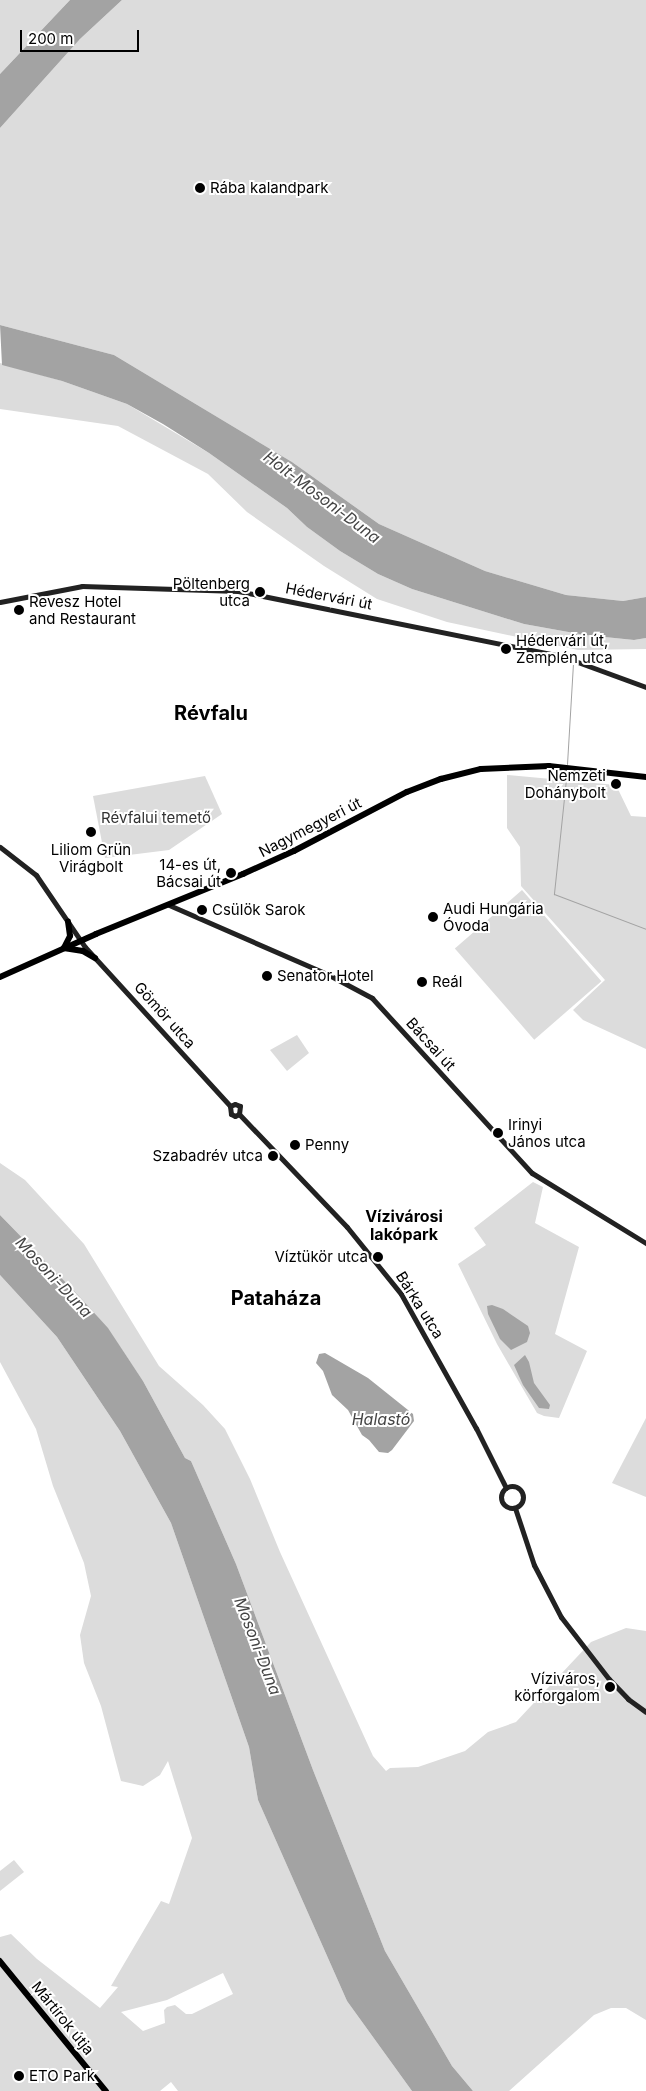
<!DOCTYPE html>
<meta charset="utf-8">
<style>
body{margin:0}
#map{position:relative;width:646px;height:2091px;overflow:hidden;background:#fff;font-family:Inter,sans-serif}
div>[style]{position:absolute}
.green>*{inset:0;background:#dcdcdc;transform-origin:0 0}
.water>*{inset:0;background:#a3a3a3}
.stream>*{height:1px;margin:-0.5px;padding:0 0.5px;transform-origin:0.5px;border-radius:0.5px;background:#a3a3a3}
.secondary>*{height:5px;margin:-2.5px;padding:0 2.5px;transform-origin:2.5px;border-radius:2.5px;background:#222}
.secondary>.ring{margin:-2.5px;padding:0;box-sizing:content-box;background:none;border:5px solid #222;border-radius:50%}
.primary>*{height:5.5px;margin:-2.75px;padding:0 2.75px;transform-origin:2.75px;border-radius:2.75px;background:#000}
.dots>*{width:14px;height:14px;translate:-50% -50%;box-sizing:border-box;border:2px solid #fff;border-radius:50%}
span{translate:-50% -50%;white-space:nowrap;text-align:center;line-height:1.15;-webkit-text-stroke:4px #fff;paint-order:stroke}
.poi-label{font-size:15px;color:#000}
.left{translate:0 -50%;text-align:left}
.right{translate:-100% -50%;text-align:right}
.street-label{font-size:15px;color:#000}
.park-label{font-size:15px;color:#333}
.water-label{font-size:16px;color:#444;font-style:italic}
.neighbourhood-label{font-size:16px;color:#000;font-weight:700}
.district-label{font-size:20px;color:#000;font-weight:700}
.scale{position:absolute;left:20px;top:30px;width:119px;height:22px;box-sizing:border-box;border:2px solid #000;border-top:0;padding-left:6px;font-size:15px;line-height:18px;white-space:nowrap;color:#000;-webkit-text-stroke:4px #fff;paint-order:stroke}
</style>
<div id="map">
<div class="green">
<div style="clip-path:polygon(0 0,70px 0,0 74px)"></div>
<div style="clip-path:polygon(122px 0,646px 0,646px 597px,623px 601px,566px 595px,485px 571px,379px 524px,292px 462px,114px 355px,0 325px,0 128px,80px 39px)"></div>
<div style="clip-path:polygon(0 363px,62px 381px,127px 404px,209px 453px,287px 508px,307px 527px,340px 551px,378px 574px,412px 589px,524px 624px,585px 635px,634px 640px,646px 638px,646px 649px,578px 650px,447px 622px,377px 599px,324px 566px,247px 512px,208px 474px,118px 426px,0 409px)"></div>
<div style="clip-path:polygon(507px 775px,616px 785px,631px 816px,646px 817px,646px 1049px,583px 1020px,573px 1010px,605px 980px,521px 886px,520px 847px,507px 828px)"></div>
<div style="clip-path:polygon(205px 776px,222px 814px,169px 850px,105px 858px,93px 796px)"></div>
<div style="left:522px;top:890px;width:121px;height:89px;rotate:49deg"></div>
<div style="clip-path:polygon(297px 1035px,309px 1053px,287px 1071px,270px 1050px)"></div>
<div style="clip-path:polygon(0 1163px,25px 1180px,84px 1244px,159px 1366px,203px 1405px,225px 1429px,250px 1479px,280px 1552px,373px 1756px,386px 1771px,390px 1768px,418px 1767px,465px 1751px,488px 1732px,516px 1722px,591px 1642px,626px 1628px,646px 1631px,646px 2020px,626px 2008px,611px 2008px,594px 2015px,509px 2091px,473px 2091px,452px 2066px,385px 1951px,313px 1770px,236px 1564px,191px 1461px,185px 1458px,143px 1381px,108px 1329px,77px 1294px,0 1215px)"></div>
<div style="clip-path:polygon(533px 1182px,543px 1187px,535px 1223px,579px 1247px,555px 1334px,587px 1351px,559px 1418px,544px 1416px,537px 1413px,497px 1344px,458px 1264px,486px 1245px,474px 1228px)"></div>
<div style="clip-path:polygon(evenodd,0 1275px,57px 1337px,120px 1431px,171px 1523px,249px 1747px,258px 1800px,347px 2001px,412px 2091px,178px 2091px,171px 2082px,160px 2091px,0 2091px,0 1937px,11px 1934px,37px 1959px,100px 2008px,118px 1987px,111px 1986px,161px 1901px,169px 1904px,192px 1838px,168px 1761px,160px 1775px,143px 1786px,121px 1781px,101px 1706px,84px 1663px,80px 1635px,91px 1596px,84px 1563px,53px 1486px,36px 1429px,0 1362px,0 1275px,223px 1973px,233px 1994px,192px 2014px,186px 2014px,175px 2005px,167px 2007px,164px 2010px,165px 2023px,143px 2031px,121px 2012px,167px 2000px,223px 1973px)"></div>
<div style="clip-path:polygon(646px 1418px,646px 1497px,612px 1483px)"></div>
<div style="clip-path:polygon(14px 1860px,24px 1872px,0 1891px,0 1871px)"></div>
</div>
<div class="water">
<div style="clip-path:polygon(70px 0,122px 0,80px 39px,0 128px,0 74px)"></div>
<div style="clip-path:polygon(0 325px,114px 355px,292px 462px,379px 524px,485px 571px,566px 595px,623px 601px,646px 597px,646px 638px,634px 640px,585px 635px,524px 624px,412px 589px,378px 574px,340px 551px,307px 527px,287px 508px,209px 453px,163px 424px,127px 404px,62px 381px,2px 365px)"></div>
<div style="clip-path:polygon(0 1215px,77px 1294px,108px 1328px,143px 1381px,185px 1458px,191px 1461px,236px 1564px,313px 1770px,385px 1951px,452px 2066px,473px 2091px,412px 2091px,347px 2001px,258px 1800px,249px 1747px,171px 1523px,120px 1431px,57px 1337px,0 1275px)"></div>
<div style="clip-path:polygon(492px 1305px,503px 1309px,528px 1326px,530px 1333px,527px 1342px,511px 1350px,500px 1339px,488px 1314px,487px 1306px)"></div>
<div style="clip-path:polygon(325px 1353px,368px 1378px,413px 1414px,414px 1421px,392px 1450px,388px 1453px,379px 1452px,369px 1440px,362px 1435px,348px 1410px,332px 1395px,323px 1371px,316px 1363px,319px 1354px)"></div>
<div style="clip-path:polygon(525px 1355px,529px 1362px,534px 1383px,550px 1405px,549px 1409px,539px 1408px,523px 1385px,514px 1365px)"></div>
</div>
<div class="stream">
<div style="left:575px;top:647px;width:14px;rotate:-86deg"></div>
<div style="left:567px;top:764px;width:100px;rotate:-86.6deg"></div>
<div style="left:566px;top:779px;width:116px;rotate:96deg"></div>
<div style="left:554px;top:894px;width:98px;rotate:20.8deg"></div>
</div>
<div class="secondary">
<div style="left:0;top:602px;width:84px;rotate:-11deg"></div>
<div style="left:82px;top:586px;width:156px;rotate:1.8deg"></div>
<div style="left:238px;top:591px;width:333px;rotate:11.4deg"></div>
<div style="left:564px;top:657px;width:87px;rotate:20.1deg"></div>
<div style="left:0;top:847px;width:46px;rotate:37.9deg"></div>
<div style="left:36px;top:875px;width:87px;rotate:55.8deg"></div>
<div style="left:85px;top:947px;width:215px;rotate:47.6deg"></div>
<div style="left:169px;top:905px;width:175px;rotate:23.6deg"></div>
<div style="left:329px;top:975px;width:49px;rotate:28.1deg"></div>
<div style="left:372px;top:998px;width:237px;rotate:47.6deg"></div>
<div style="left:532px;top:1173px;width:134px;rotate:31.6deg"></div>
<div style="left:230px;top:1106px;width:5px;rotate:-22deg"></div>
<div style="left:235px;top:1104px;width:5px;rotate:22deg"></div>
<div style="left:240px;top:1106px;width:8px;rotate:97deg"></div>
<div style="left:230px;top:1106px;width:8px;rotate:83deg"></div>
<div style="left:231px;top:1114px;width:4px;rotate:27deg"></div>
<div style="left:235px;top:1116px;width:4px;rotate:-27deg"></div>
<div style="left:239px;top:1114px;width:156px;rotate:46.3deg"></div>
<div style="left:347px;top:1227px;width:86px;rotate:51.1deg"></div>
<div style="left:401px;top:1294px;width:154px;rotate:60.8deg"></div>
<div style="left:476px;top:1428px;width:67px;rotate:63.4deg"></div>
<div class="ring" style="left:501px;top:1486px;width:17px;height:17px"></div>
<div style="left:515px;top:1508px;width:60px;rotate:71.6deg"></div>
<div style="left:534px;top:1565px;width:59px;rotate:62.6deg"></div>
<div style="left:561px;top:1617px;width:78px;rotate:52.3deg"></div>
<div style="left:609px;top:1679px;width:28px;rotate:46deg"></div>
<div style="left:628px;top:1699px;width:22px;rotate:36deg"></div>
</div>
<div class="primary">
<div style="left:64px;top:948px;width:19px;rotate:9deg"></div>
<div style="left:83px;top:951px;width:14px;rotate:30deg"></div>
<div style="left:64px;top:948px;width:13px;rotate:-63deg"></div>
<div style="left:70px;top:936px;width:14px;rotate:-98deg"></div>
<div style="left:0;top:977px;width:105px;rotate:-24.1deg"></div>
<div style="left:96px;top:934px;width:159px;rotate:-22.2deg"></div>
<div style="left:243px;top:874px;width:56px;rotate:-24.3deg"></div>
<div style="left:294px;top:851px;width:127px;rotate:-27.6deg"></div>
<div style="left:407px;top:792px;width:36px;rotate:-21deg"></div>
<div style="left:441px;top:779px;width:41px;rotate:-14deg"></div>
<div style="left:481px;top:769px;width:68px;rotate:-2.5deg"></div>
<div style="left:549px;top:766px;width:98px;rotate:6.5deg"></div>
<div style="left:0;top:1961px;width:168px;rotate:50.8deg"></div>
</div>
<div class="dots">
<div style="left:200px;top:188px;background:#000"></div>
<div style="left:260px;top:592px;background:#000"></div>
<div style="left:19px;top:610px;background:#000"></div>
<div style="left:506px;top:649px;background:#000"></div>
<div style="left:616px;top:784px;background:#000"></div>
<div style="left:91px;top:832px;background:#000"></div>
<div style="left:231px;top:873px;background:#000"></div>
<div style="left:202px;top:910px;background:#000"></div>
<div style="left:433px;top:917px;background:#000"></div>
<div style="left:267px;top:976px;background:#000"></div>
<div style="left:422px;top:982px;background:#000"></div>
<div style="left:498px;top:1133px;background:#000"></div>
<div style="left:295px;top:1145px;background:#000"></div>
<div style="left:273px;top:1156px;background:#000"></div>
<div style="left:378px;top:1257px;background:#000"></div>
<div style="left:610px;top:1687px;background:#000"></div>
<div style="left:19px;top:2076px;background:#000"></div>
</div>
<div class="poi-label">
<span class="left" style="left:210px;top:188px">Rába kalandpark</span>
<span class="right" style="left:250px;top:592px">Pöltenberg<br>utca</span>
<span class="left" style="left:29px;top:610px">Revesz Hotel<br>and Restaurant</span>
<span class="left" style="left:516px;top:649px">Hédervári út,<br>Zemplén utca</span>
<span class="right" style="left:606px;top:784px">Nemzeti<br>Dohánybolt</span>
<span style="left:91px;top:858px">Liliom Grün<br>Virágbolt</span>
<span class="right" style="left:221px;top:873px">14-es út,<br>Bácsai út</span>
<span class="left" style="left:443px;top:917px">Audi Hungária<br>Óvoda</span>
<span class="left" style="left:212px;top:910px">Csülök Sarok</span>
<span class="left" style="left:277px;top:976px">Senator Hotel</span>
<span class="left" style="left:432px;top:982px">Reál</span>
<span class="left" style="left:508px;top:1133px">Irinyi<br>János utca</span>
<span class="left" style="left:305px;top:1145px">Penny</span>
<span class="right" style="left:263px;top:1156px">Szabadrév utca</span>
<span class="right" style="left:368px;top:1257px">Víztükör utca</span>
<span class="right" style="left:600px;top:1687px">Víziváros,<br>körforgalom</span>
<span class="left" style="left:29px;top:2076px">ETO Park</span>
</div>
<div class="street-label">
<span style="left:329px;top:596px;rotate:11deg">Hédervári út</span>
<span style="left:310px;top:827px;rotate:-27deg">Nagymegyeri út</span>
<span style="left:165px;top:1015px;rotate:48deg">Gömör utca</span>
<span style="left:431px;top:1044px;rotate:48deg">Bácsai út</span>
<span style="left:420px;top:1305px;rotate:58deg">Bárka utca</span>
<span style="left:63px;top:2018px;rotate:51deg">Mártírok útja</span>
</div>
<div class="park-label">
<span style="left:156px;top:818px">Révfalui temető</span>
</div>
<div class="water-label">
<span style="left:322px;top:497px;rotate:37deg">Holt-Mosoni-Duna</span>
<span style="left:54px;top:1277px;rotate:47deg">Mosoni-Duna</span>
<span style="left:381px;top:1419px">Halastó</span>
<span style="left:258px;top:1646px;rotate:69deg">Mosoni-Duna</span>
</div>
<div class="neighbourhood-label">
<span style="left:404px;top:1225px">Vízivárosi<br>lakópark</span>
</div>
<div class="district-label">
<span style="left:211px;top:713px">Révfalu</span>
<span style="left:276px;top:1298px">Pataháza</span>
</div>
<div class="scale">200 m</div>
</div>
